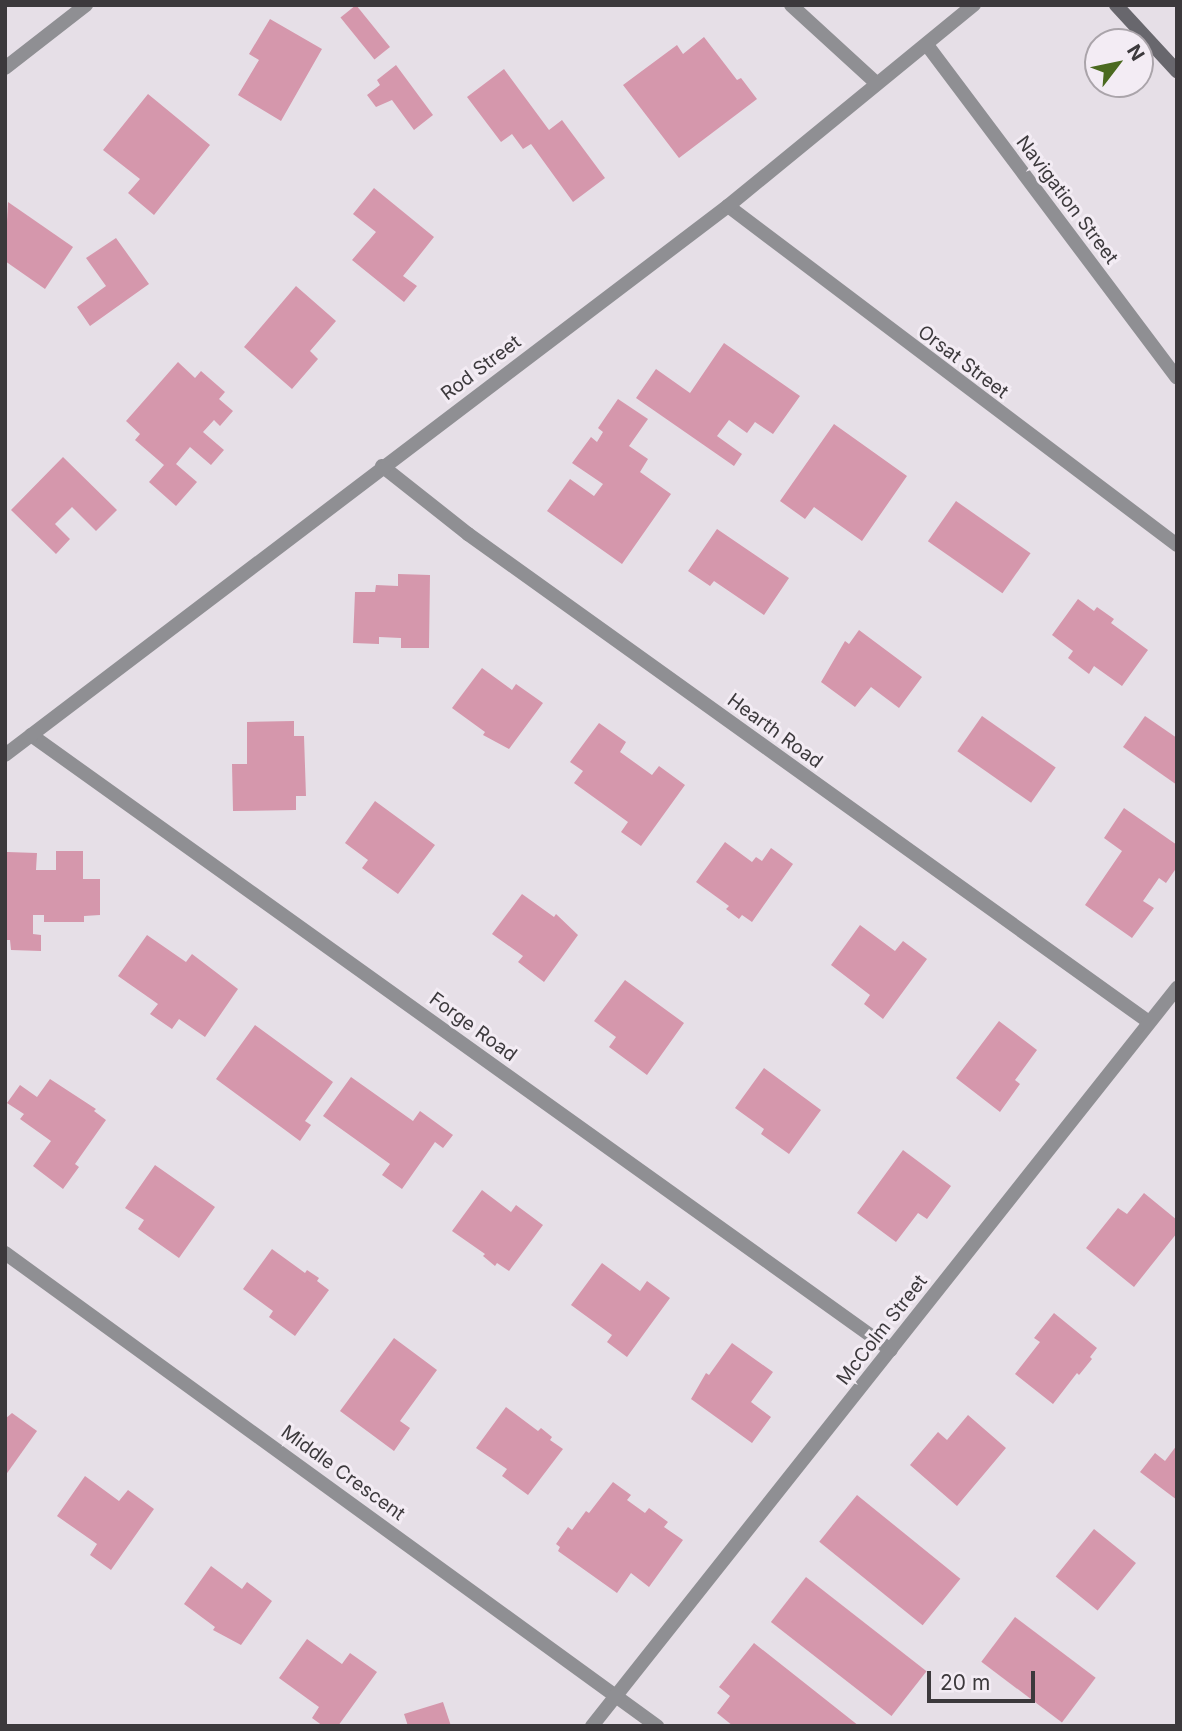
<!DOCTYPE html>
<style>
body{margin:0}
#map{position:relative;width:1182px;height:1731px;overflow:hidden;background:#e6dfe7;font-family:Inter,sans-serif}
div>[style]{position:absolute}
.building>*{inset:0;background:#d597ac;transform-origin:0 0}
.minor>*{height:14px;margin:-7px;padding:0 7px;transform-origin:7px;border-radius:7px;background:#8f8f93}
.secondary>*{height:14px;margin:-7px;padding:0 7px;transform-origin:7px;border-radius:7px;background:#68676d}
span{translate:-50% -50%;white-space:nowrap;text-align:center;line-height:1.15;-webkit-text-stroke:6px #f3ecf4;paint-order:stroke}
.street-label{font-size:19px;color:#3c393c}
.frame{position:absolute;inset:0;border:7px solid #3c393c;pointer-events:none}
.north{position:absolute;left:1084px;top:28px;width:70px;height:70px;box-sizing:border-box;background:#f3ecf4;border:2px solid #aaa4aa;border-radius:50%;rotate:58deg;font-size:19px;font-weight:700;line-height:28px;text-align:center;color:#3c393c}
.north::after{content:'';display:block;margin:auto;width:24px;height:32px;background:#4b6a20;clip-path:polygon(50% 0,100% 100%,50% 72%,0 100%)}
.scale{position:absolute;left:927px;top:1671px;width:108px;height:32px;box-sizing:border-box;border:4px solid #3c393c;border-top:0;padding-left:9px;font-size:21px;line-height:24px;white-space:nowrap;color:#3c393c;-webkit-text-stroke:5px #f3ecf4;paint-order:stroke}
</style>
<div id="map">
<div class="building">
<div style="left:356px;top:5px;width:54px;height:20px;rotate:51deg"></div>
<div style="clip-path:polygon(270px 19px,322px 49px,281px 121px,238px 95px,259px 60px,249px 54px)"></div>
<div style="clip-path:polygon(704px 37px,737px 80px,741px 78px,757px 99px,679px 158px,623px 85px,677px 45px,683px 54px)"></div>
<div style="clip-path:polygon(396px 65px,433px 115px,414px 130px,392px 100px,376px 107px,367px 95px,380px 85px,377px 80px)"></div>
<div style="clip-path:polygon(504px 69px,549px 130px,562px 120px,605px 178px,573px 202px,531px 144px,523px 149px,512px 134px,501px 142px,467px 97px)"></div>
<div style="clip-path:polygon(148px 94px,210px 145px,154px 215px,128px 193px,140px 179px,103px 150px)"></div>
<div style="clip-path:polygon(374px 188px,434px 237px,403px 276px,417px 286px,404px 302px,352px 260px,376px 232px,353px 214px)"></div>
<div style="clip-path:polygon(8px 202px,73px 247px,45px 289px,5px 261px)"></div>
<div style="clip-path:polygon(116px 238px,149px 284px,90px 326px,77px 307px,106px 286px,86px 258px)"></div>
<div style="clip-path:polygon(296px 286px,336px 321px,310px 351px,318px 359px,292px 389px,244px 347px)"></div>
<div style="clip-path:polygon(724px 343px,800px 396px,773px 434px,755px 422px,747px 433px,729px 420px,717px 436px,742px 454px,734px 466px,636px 398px,656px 369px,690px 393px)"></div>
<div style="clip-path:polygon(178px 362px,195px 378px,201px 371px,225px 392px,219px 399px,233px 411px,220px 426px,214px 420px,203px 432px,224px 450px,211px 465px,190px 447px,176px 464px,197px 482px,176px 506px,149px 482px,164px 465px,135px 440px,140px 434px,126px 421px)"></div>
<div style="clip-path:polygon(618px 399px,648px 419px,629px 446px,648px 459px,640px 472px,671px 494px,622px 564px,547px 511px,570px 479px,594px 496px,603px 484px,572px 463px,591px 437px,597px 442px,603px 432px,598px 428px)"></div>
<div style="clip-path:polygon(834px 424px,907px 476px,862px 541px,814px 507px,805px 519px,780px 501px)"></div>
<div style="clip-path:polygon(63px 457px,117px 510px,96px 531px,72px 507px,55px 524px,70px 539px,56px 554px,11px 510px)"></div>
<div style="left:956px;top:501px;width:91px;height:49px;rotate:35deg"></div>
<div style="clip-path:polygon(717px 529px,789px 578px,764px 615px,714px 581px,710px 586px,688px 571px)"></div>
<div style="clip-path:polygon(398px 574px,430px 575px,429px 648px,401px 648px,401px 638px,379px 637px,379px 644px,353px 643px,355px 592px,375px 592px,376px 585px,398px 586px)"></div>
<div style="clip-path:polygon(1078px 599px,1094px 611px,1097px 607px,1114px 619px,1111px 623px,1148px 650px,1122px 686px,1094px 666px,1089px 674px,1068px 658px,1073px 651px,1052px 635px)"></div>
<div style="clip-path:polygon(859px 630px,922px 677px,899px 708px,871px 687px,855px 707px,821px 682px,845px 641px,849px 644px)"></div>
<div style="clip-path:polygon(482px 668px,512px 690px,516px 684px,543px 703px,509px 749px,483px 735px,485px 732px,452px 708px)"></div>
<div style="left:982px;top:716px;width:90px;height:43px;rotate:35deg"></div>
<div style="clip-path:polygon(1145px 716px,1177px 738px,1177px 785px,1123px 747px)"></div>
<div style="clip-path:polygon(294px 721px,294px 736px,304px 736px,306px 796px,296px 796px,296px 810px,233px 811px,232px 764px,247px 764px,247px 722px)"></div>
<div style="clip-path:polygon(599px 723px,626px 742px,620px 752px,652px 775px,659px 766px,685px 785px,641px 846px,621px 832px,628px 822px,574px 783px,583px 771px,570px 762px)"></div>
<div style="clip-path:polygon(375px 801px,435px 845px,398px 894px,362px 868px,368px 860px,345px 843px)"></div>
<div style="clip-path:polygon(1124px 808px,1177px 845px,1177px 867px,1166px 883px,1159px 878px,1143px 901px,1154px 908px,1132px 938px,1085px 905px,1122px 851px,1104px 838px)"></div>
<div style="clip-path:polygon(725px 842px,752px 862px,756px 857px,762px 861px,771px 848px,793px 864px,752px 922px,742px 915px,739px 919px,726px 909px,729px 906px,696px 882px)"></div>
<div style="clip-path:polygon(56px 851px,83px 851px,83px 879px,100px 879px,100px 915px,84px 916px,84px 922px,44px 922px,44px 915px,33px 915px,33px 934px,41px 935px,41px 951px,11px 950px,10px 940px,5px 940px,7px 852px,37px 853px,36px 870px,56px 870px)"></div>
<div style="clip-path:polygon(522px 894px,554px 917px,556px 914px,578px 935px,544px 982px,518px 962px,523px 956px,492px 934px)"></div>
<div style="clip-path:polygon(860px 925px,895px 951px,903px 941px,927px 959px,883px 1019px,864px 1004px,870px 995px,831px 965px)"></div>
<div style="clip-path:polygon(147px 935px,186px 962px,192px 954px,238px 989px,205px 1037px,179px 1019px,172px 1029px,150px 1014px,158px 1004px,118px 976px)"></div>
<div style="clip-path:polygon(625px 980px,684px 1023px,647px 1075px,609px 1047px,616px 1037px,594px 1021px)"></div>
<div style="clip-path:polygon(999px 1021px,1037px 1050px,1015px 1080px,1020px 1084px,1000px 1112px,956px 1078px)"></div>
<div style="clip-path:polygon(255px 1025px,333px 1082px,305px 1121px,311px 1125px,300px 1141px,216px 1079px)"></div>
<div style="clip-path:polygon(764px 1068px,821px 1110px,789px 1154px,761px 1134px,764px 1129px,735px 1108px)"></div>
<div style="clip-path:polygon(351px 1077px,413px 1121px,420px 1111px,453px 1135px,443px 1148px,435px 1142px,402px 1189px,382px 1175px,390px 1164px,323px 1116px)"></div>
<div style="clip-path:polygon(50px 1079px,96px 1109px,94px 1111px,106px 1120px,75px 1164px,79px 1167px,63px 1189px,33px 1166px,51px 1141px,20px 1119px,24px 1114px,7px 1103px,20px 1085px,37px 1097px)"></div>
<div style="clip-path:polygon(903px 1150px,951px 1186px,927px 1219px,918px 1213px,896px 1242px,857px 1213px)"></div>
<div style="clip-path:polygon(155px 1165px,215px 1207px,179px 1258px,138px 1229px,144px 1220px,125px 1208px)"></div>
<div style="clip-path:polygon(482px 1190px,511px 1212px,516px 1205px,543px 1225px,509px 1271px,497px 1263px,495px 1266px,483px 1256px,485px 1254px,452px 1231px)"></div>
<div style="clip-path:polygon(1144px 1193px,1177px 1220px,1177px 1233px,1134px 1287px,1086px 1248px,1118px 1208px,1127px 1214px)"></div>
<div style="clip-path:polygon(272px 1249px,305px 1273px,307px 1270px,319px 1278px,317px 1281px,329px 1290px,295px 1336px,269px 1317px,273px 1311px,243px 1289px)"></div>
<div style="clip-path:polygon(602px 1263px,640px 1291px,647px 1281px,670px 1298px,627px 1357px,607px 1342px,612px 1335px,571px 1305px)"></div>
<div style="clip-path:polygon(1054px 1313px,1097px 1348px,1090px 1357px,1092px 1359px,1079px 1375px,1077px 1373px,1053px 1404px,1015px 1374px,1040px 1342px,1034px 1338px)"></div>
<div style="clip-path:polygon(394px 1338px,437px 1370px,400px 1421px,410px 1428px,394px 1451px,340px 1411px)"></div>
<div style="clip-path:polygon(732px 1343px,773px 1372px,751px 1402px,771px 1417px,752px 1443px,691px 1399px,706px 1373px,709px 1375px)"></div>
<div style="clip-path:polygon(506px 1407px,538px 1431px,541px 1428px,552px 1437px,550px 1440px,563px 1449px,528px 1495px,502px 1476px,507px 1469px,476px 1448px)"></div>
<div style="clip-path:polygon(12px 1413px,37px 1431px,5px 1476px,5px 1419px)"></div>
<div style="clip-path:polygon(968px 1415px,1006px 1448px,957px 1506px,910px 1465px,938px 1432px,947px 1440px)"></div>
<div style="clip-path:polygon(1177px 1445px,1177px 1500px,1140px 1472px,1155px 1453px,1165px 1461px)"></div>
<div style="clip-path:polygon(85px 1476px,119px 1501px,128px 1490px,154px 1509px,111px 1570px,90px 1555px,97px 1544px,57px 1516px)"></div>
<div style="clip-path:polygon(613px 1482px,631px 1495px,627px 1500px,645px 1513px,649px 1508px,668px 1522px,664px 1527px,683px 1540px,649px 1587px,631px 1573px,617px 1593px,558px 1551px,560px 1547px,556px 1544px,568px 1527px,572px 1530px,586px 1511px,589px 1513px)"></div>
<div style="left:857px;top:1495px;width:133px;height:60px;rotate:39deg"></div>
<div style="left:1094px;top:1529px;width:54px;height:61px;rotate:39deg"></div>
<div style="clip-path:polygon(211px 1566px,242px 1589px,247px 1582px,272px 1601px,241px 1645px,213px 1630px,215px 1627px,184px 1604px)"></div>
<div style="left:806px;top:1577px;width:153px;height:57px;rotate:38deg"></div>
<div style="left:1015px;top:1617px;width:101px;height:56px;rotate:37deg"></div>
<div style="clip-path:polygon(307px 1639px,342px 1664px,350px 1653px,377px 1672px,338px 1726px,323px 1726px,312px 1718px,319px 1707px,279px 1678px)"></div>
<div style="clip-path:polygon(754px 1643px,859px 1726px,733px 1726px,717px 1713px,730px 1696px,719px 1687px)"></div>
<div style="clip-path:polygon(443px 1702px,451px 1726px,408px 1726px,404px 1714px)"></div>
</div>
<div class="minor">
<div style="left:791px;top:5px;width:115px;rotate:42.5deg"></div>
<div style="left:927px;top:45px;width:416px;rotate:53.1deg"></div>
<div style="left:5px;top:68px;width:103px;rotate:-37.9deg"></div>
<div style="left:728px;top:206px;width:563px;rotate:37.05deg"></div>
<div style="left:382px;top:466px;width:110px;rotate:38.3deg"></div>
<div style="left:468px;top:534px;width:838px;rotate:35.63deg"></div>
<div style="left:31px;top:735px;width:1057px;rotate:35.57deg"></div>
<div style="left:5px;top:755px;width:908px;rotate:-37.21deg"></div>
<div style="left:728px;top:206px;width:318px;rotate:-39.3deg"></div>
<div style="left:5px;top:1253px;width:806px;rotate:35.96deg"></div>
<div style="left:592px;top:1726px;width:942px;rotate:-51.6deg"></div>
</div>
<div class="secondary">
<div style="left:1116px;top:5px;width:90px;rotate:47.3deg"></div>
</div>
<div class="street-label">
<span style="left:1067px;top:200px;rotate:53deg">Navigation Street</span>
<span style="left:963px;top:362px;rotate:37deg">Orsat Street</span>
<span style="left:481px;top:368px;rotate:-37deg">Rod Street</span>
<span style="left:775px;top:731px;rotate:36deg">Hearth Road</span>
<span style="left:473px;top:1027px;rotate:36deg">Forge Road</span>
<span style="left:882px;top:1330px;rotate:-52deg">McColm Street</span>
<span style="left:343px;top:1473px;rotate:36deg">Middle Crescent</span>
</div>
<div class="frame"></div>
<div class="north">N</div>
<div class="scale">20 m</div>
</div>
